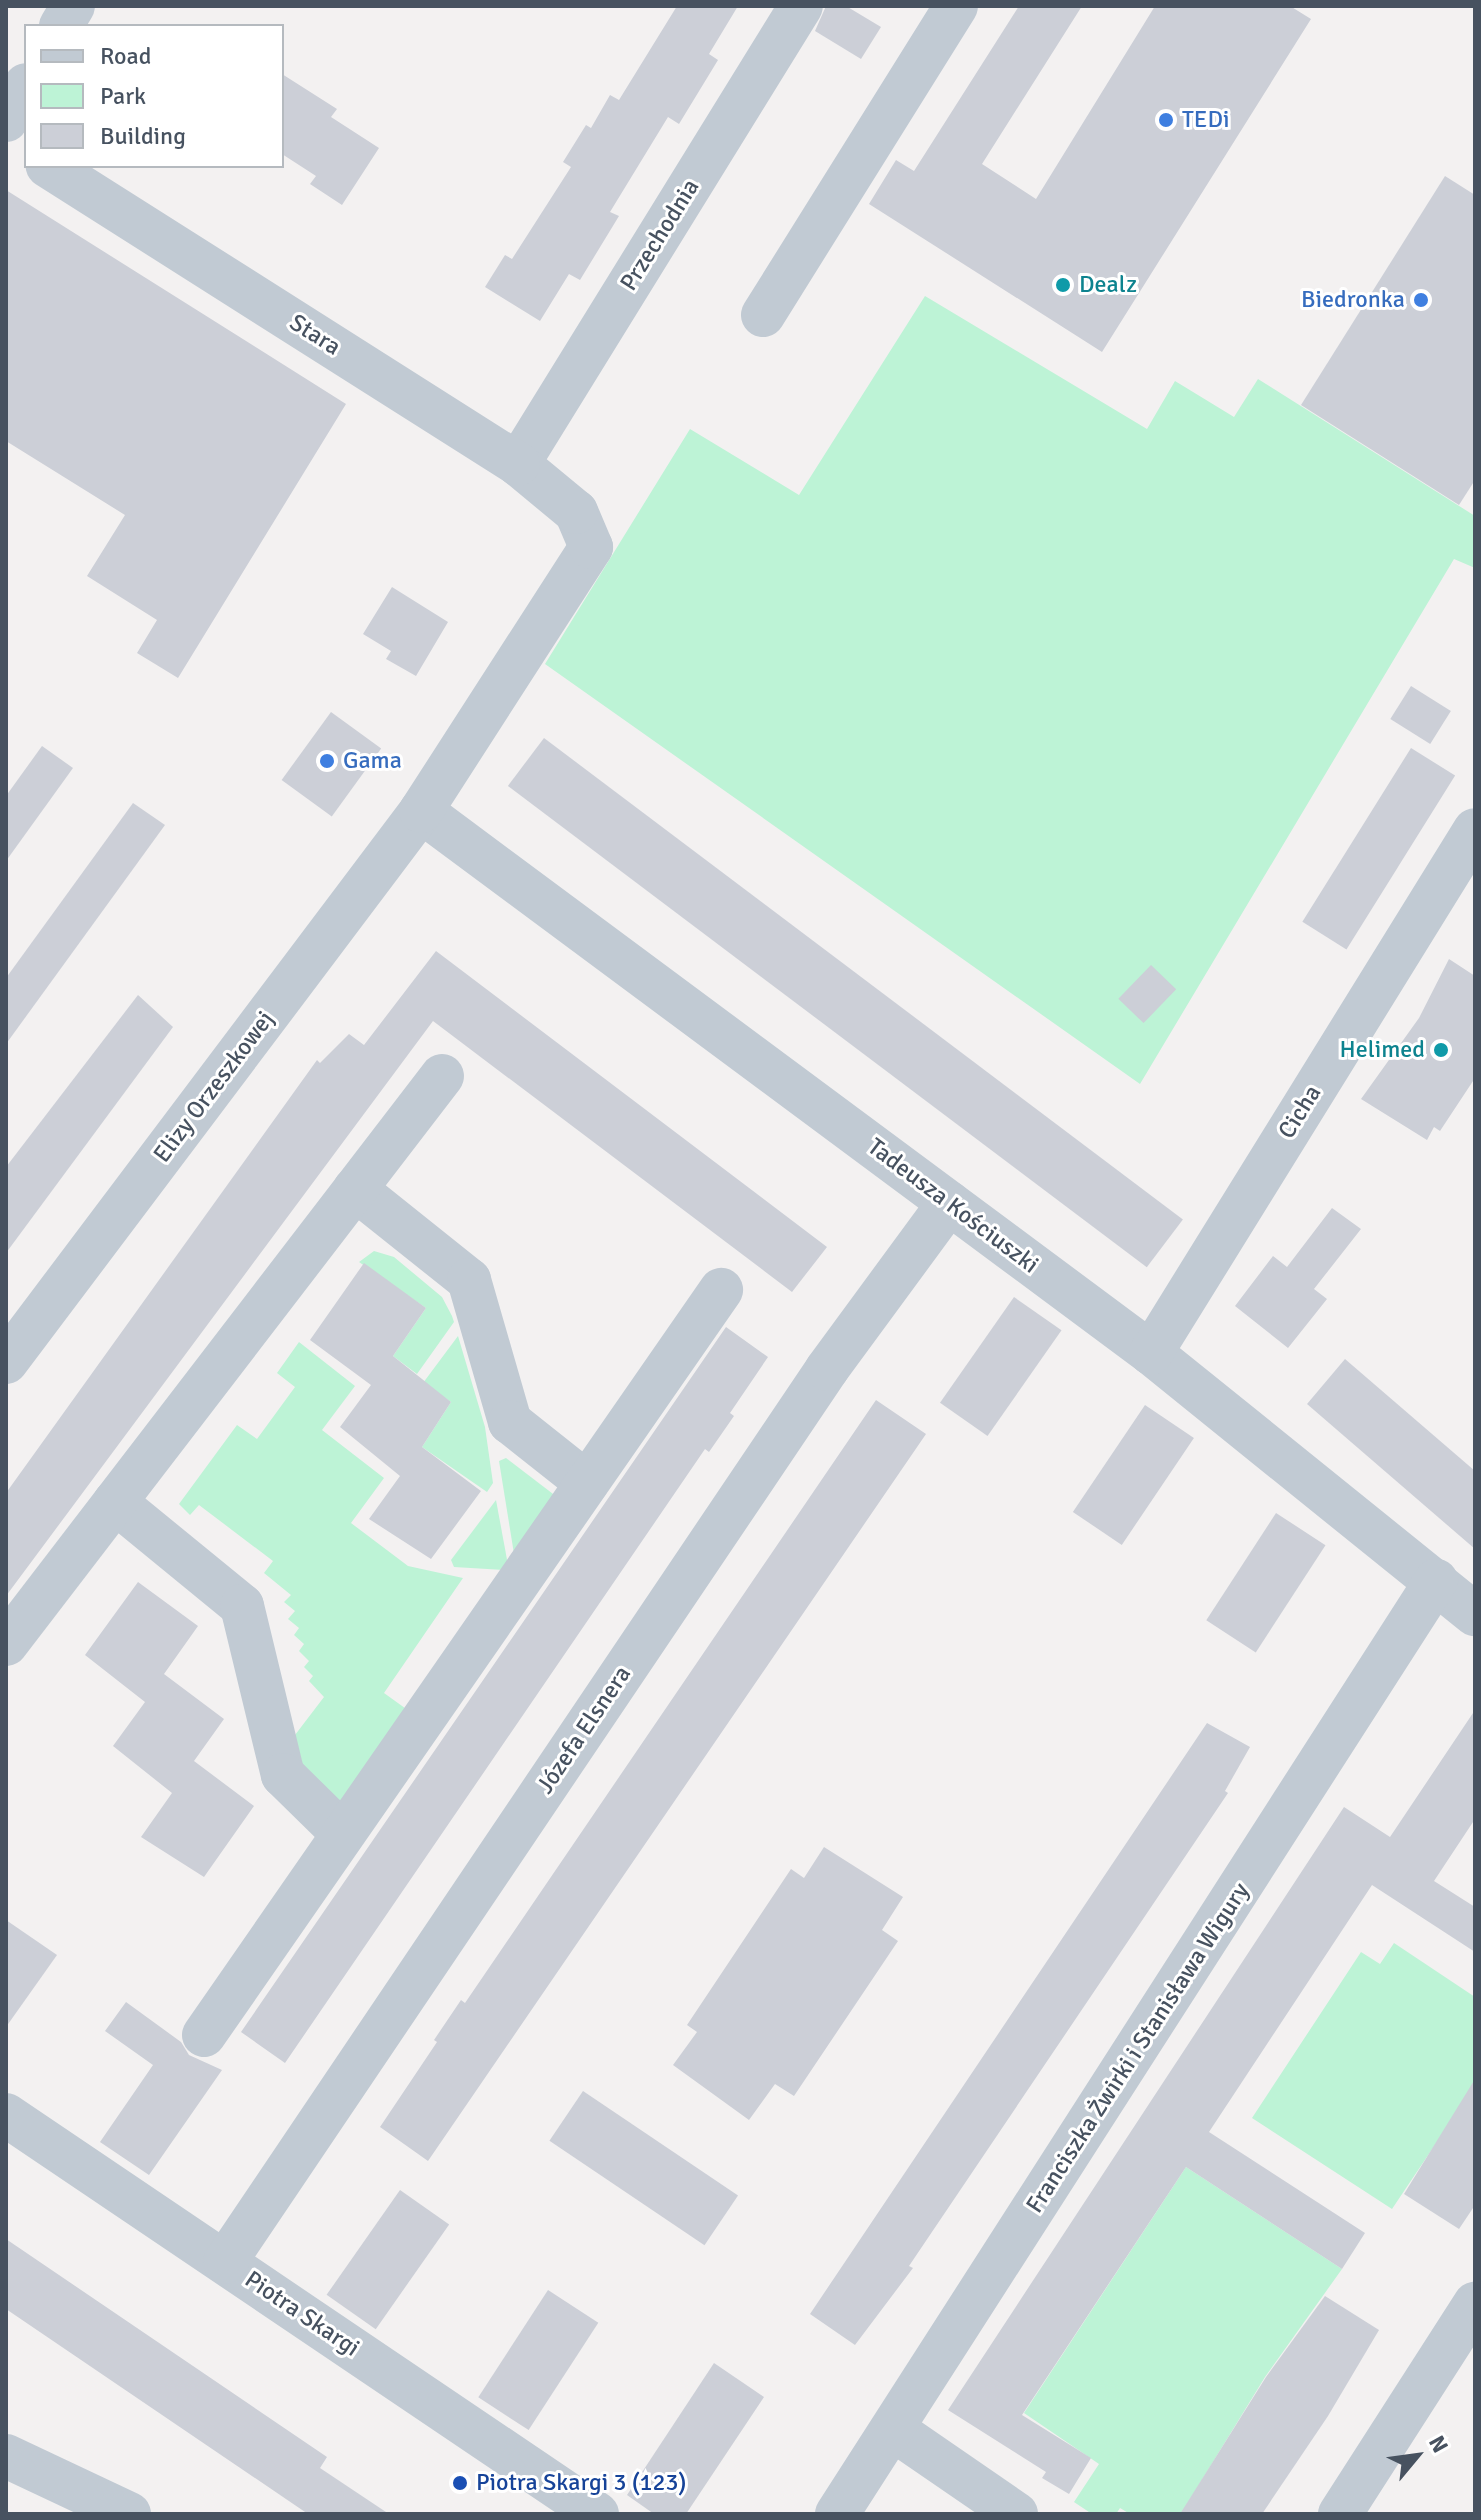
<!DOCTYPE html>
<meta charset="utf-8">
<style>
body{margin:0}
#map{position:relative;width:1481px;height:2520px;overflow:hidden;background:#f3f1f1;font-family:Signika,sans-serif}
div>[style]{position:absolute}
.green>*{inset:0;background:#bdf3d6}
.building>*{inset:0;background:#cccfd7;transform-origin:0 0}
.minor>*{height:44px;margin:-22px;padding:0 22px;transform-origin:22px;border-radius:22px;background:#c1cad3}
.dots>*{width:22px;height:22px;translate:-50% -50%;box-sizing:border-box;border:4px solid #fff;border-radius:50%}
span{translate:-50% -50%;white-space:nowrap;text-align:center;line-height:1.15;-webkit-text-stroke:6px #fff;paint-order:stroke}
.shop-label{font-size:24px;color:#366cbe}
.left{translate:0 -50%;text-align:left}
.right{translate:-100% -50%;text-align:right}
.street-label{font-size:24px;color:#475260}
.culture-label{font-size:24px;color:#0d838f}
.transit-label{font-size:24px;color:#164399}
.frame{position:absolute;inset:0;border:8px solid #475260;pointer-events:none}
.legend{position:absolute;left:24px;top:24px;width:260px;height:144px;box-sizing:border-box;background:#fff;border:2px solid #b5babf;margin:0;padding:10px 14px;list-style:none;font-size:24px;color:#475260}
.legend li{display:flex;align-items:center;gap:16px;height:40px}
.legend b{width:40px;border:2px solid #b5babf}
.north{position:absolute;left:1377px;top:2416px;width:80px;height:80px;-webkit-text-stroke:6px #fff;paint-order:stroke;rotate:61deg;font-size:22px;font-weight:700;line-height:32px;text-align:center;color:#475260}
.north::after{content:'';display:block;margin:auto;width:28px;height:36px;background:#475260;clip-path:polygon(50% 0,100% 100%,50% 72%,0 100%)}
</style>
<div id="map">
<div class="green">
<div style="clip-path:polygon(925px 296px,1147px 429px,1175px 381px,1234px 417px,1258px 379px,1475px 516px,1475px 568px,1454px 559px,1140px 1084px,545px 664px,690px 429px,799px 495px)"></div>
<div style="clip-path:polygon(374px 1251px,394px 1257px,442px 1297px,452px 1316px,454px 1322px,417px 1374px,393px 1356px,426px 1308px,359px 1262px)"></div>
<div style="clip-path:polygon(458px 1336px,485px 1427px,493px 1483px,487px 1492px,422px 1447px,451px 1402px,423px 1383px)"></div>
<div style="clip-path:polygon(299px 1342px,355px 1386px,322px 1430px,384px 1478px,351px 1523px,408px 1566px,463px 1578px,384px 1693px,416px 1716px,344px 1805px,308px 1787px,295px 1735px,324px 1697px,309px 1681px,313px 1676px,304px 1667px,309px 1661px,299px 1651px,304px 1644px,294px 1635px,299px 1628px,288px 1619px,295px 1611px,284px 1602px,291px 1595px,264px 1573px,273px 1561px,199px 1505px,190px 1515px,179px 1504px,237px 1425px,257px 1439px,295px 1387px,277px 1373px)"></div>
<div style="clip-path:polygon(506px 1458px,557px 1497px,515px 1560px,499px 1461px)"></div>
<div style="clip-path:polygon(496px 1500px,508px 1565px,504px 1570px,454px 1567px,451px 1560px)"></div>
<div style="clip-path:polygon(1394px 1943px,1475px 1997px,1475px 2085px,1392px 2209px,1252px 2118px,1361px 1952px,1380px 1964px)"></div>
<div style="clip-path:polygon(1186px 2167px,1342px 2269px,1265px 2377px,1181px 2514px,1130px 2514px,1120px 2508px,1116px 2514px,1092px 2514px,1074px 2502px,1099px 2464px,1024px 2413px)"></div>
</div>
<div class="building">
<div style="clip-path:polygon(677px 6px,738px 6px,709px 54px,718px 60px,679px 124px,668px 117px,610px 212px,619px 216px,580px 280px,569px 274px,540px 321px,485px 287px,505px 255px,512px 259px,571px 167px,563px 162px,586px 125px,591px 128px,610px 95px,619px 100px)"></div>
<div style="clip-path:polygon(826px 6px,846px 6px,881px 27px,861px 59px,815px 31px)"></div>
<div style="clip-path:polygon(1019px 6px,1082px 6px,982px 164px,1036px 199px,1155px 6px,1290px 6px,1311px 19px,1102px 352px,869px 204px,896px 160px,914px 171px)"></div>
<div style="clip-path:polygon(282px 74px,337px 109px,331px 117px,379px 148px,342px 205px,310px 184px,316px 176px,282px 154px)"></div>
<div style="clip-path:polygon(1445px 176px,1475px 195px,1475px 480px,1459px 505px,1301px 405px)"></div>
<div style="clip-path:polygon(6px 190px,346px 404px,178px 678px,137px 653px,157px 620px,87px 576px,125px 515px,6px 441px)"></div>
<div style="clip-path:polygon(392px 587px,448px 622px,416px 676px,386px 659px,391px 651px,363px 634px)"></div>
<div style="left:1411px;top:686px;width:47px;height:39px;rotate:32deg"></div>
<div style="left:331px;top:712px;width:62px;height:84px;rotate:36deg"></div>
<div style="left:544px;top:738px;width:800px;height:60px;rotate:37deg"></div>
<div style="clip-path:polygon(42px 746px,73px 768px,6px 861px,6px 796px)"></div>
<div style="left:1411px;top:748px;width:52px;height:205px;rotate:32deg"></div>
<div style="clip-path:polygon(133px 803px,165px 825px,6px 1044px,6px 978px)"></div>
<div style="clip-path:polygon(436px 951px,827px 1247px,792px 1292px,433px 1021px,6px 1596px,6px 1493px,317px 1060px,320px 1063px,349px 1034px,364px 1045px)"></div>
<div style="clip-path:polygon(1449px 959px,1475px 976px,1475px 1078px,1440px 1131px,1434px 1127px,1427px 1140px,1361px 1099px,1419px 1018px)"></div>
<div style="left:1151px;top:965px;width:35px;height:47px;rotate:44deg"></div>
<div style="clip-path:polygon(138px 995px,173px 1027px,6px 1253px,6px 1167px)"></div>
<div style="clip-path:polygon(1332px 1208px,1361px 1229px,1314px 1289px,1327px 1299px,1288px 1348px,1235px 1306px,1273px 1256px,1287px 1267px)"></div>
<div style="clip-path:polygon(364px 1263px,426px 1308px,393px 1356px,451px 1402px,422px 1447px,481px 1491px,431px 1559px,369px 1519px,400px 1476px,340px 1427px,371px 1385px,310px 1340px)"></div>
<div style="left:1014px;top:1297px;width:58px;height:129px;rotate:35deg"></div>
<div style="clip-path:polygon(726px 1327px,768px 1357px,730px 1413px,734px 1416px,709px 1452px,705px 1449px,285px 2063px,241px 2032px)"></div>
<div style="clip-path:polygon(1345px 1359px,1475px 1471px,1475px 1549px,1307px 1404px)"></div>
<div style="clip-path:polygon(876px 1400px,926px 1434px,428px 2161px,380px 2127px,437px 2042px,434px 2040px,461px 2000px,465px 2003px)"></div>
<div style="left:1145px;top:1405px;width:59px;height:129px;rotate:34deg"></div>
<div style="left:1276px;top:1513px;width:59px;height:128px;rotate:33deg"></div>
<div style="clip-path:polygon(138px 1582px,198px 1626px,164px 1674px,224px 1719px,194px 1761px,254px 1806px,204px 1877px,141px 1837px,172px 1793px,113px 1746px,145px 1702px,85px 1655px)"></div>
<div style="clip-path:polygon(1475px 1710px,1475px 1819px,1434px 1881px,1475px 1907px,1475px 1952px,1372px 1885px,1209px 2132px,1365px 2233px,1342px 2269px,1186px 2167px,1022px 2415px,1091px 2458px,1069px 2494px,1042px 2478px,1046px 2472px,948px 2410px,1344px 1807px,1390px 1837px)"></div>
<div style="clip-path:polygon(1207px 1723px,1250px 1747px,1225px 1791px,1228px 1793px,909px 2266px,913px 2268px,855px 2345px,810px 2314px)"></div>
<div style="clip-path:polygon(824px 1847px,903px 1897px,882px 1930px,898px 1941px,794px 2096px,775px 2084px,749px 2120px,673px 2065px,697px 2032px,687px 2025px,791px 1869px,804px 1878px)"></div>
<div style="clip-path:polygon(6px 1920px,57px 1955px,6px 2027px)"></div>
<div style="clip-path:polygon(126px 2002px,181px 2042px,189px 2055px,222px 2070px,149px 2175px,100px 2142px,153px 2065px,105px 2031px)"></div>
<div style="clip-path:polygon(1475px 2079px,1475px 2205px,1459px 2229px,1404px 2194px)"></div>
<div style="left:583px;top:2091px;width:187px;height:60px;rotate:34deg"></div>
<div style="left:400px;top:2190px;width:60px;height:128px;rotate:35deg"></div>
<div style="clip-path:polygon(6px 2239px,327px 2457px,320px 2468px,389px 2514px,308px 2514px,6px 2309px)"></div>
<div style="left:548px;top:2290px;width:60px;height:128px;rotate:33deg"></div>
<div style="clip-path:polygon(1325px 2296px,1379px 2330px,1328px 2416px,1262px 2514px,1180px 2514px,1266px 2377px)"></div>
<div style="clip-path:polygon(714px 2363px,764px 2397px,686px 2514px,654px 2514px,627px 2495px)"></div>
</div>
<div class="minor">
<div style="left:61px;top:26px;width:23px;rotate:-59deg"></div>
<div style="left:6px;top:120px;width:40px;rotate:-60.3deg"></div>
<div style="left:763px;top:315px;width:364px;rotate:-58deg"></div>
<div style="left:518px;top:464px;width:538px;rotate:-58.29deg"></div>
<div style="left:421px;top:811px;width:909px;rotate:36.59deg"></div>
<div style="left:1151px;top:1353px;width:416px;rotate:38.9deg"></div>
<div style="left:355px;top:1189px;width:146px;rotate:38.6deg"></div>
<div style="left:469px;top:1280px;width:148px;rotate:73.9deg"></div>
<div style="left:510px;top:1422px;width:98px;rotate:38.4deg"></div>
<div style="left:1151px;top:1353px;width:615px;rotate:-58.22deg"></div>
<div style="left:6px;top:1362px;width:690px;rotate:-53.01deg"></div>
<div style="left:421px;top:811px;width:314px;rotate:-57.2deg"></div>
<div style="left:591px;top:547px;width:38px;rotate:-113deg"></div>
<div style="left:576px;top:512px;width:75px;rotate:-140.4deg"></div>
<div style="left:518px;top:464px;width:557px;rotate:-147.62deg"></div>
<div style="left:115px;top:1502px;width:164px;rotate:39.3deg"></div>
<div style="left:242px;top:1606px;width:174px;rotate:76.4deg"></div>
<div style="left:283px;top:1775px;width:84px;rotate:44.5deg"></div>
<div style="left:6px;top:1644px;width:716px;rotate:-52.49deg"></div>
<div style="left:204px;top:2035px;width:907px;rotate:-55.24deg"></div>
<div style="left:6px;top:2115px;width:713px;rotate:34.02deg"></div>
<div style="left:225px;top:2262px;width:1077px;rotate:-56.01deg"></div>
<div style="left:827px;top:1369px;width:206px;rotate:-53.7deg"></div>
<div style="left:894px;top:2430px;width:148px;rotate:34.5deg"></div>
<div style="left:6px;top:2456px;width:136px;rotate:25.2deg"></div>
<div style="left:837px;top:2514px;width:1109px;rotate:-57.3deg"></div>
<div style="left:1340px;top:2514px;width:250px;rotate:-57.3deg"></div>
</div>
<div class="dots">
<div style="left:1166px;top:120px;background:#3f7fe0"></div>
<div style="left:1063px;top:285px;background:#0f9aa8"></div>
<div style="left:1421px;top:300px;background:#3f7fe0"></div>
<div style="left:327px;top:761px;background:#3f7fe0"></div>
<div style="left:1441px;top:1050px;background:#0f9aa8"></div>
<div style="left:460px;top:2483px;background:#1a4fb4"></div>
</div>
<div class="shop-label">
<span class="left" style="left:1182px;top:120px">TEDi</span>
<span class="right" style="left:1405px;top:300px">Biedronka</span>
<span class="left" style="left:343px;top:761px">Gama</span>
</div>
<div class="street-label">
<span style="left:660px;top:235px;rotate:-58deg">Przechodnia</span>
<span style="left:315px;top:335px;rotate:32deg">Stara</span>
<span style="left:214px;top:1087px;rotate:-53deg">Elizy Orzeszkowej</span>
<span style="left:1300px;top:1112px;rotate:-58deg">Cicha</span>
<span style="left:953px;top:1206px;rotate:37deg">Tadeusza Kościuszki</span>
<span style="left:584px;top:1730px;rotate:-56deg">Józefa Elsnera</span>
<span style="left:1138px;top:2048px;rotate:-57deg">Franciszka Żwirki i Stanisława Wigury</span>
<span style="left:302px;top:2314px;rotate:34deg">Piotra Skargi</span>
</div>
<div class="culture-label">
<span class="left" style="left:1079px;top:285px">Dealz</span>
<span class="right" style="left:1425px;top:1050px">Helimed</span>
</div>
<div class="transit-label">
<span class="left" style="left:476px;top:2483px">Piotra Skargi 3 (123)</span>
</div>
<div class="frame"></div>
<ul class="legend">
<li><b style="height:10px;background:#c1cad3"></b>Road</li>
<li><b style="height:22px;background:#bdf3d6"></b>Park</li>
<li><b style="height:22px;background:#cccfd7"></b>Building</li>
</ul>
<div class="north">N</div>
</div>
